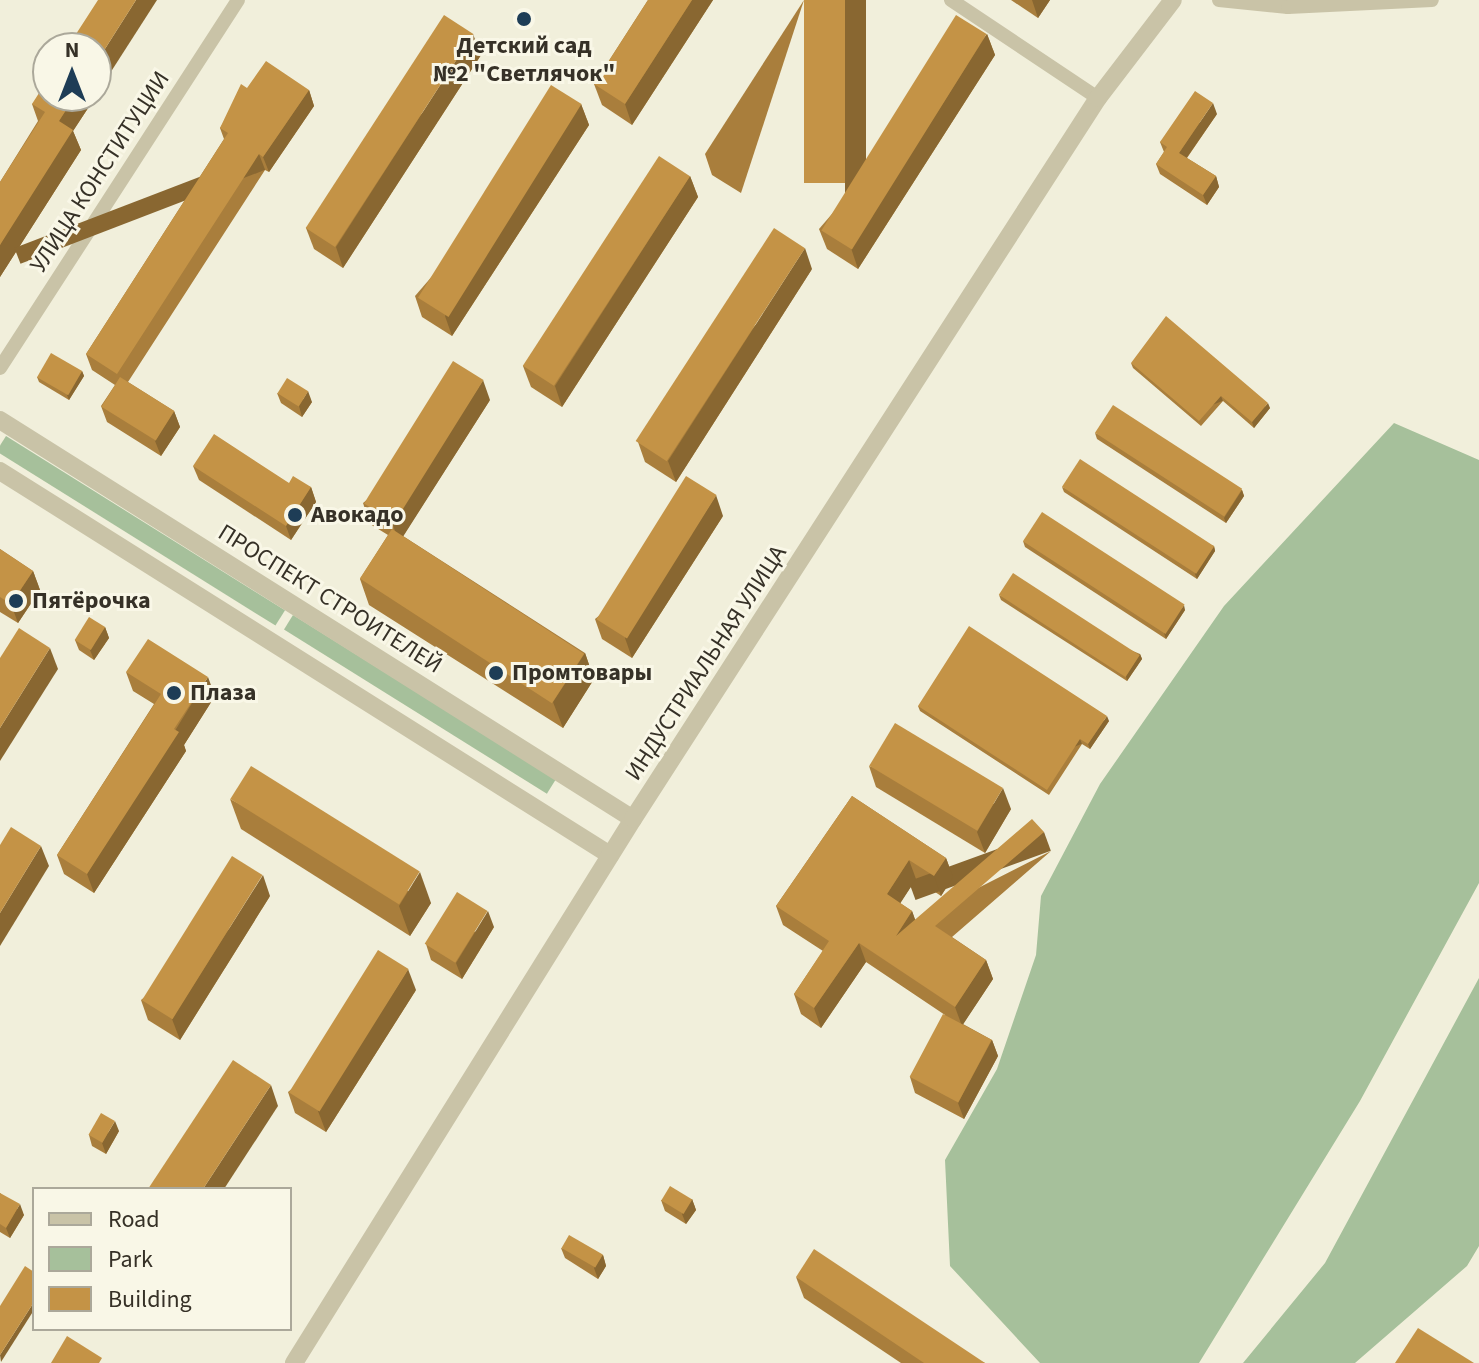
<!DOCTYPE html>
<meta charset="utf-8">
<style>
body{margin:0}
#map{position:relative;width:1479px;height:1363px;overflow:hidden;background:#f1efdb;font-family:"Source Sans 3",sans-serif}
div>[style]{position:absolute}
.green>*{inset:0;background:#a6c09b;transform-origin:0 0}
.minor>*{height:14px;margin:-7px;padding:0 7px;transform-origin:7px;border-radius:7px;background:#c9c3a7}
.tertiary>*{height:18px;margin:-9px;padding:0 9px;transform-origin:9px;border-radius:9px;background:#c9c3a7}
.wall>*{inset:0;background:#a97e3c}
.shaded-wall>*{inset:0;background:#896731;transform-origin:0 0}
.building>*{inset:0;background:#c49346;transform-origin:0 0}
.dots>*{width:22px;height:22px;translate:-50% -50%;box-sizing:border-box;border:4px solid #f9f7e7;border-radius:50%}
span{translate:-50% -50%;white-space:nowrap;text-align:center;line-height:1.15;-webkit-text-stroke:6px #f9f7e7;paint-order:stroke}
.poi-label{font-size:24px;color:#363127;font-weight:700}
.left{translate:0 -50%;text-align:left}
.street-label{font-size:24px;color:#363127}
.legend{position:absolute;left:32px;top:1187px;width:260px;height:144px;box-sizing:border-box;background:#f9f7e7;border:2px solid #aba89a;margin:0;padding:10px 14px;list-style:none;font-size:24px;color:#363127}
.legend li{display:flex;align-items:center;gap:16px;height:40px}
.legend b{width:40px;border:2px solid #aba89a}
.north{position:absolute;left:32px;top:32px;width:80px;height:80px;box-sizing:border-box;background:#f9f7e7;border:2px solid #aba89a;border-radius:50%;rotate:0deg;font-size:22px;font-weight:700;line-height:32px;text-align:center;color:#363127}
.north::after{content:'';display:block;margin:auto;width:28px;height:36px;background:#1e3d56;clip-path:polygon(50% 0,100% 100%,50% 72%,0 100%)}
</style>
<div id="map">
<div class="green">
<div style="clip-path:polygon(1394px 423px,1479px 460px,1479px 883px,1360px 1101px,1199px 1363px,1040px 1363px,950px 1266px,945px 1160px,997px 1069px,1036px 955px,1041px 896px,1100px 784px,1224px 606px)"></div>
<div style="left:6px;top:436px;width:329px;height:18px;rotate:32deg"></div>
<div style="left:293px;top:615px;width:310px;height:17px;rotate:32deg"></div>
<div style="clip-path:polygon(1479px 978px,1479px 1246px,1467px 1266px,1355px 1363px,1243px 1363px,1325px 1263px)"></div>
</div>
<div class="minor">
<div style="left:951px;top:0;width:177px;rotate:33.7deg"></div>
<div style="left:1219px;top:0;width:69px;rotate:5.8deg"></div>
<div style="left:1288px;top:7px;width:144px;rotate:-2.8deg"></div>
<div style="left:0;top:368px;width:438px;rotate:-57.1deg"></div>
</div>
<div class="tertiary">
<div style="left:0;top:420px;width:748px;rotate:32.22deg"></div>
<div style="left:0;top:471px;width:721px;rotate:32.19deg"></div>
<div style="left:294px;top:1363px;width:641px;rotate:-58.07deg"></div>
<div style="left:633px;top:819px;width:858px;rotate:-57.18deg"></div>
<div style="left:1098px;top:98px;width:123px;rotate:-52.6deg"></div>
</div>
<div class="wall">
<div style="clip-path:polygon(648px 0,713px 0,632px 125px,602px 105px,594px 84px)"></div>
<div style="clip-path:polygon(804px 0,741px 193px,712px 175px,705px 154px)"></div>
<div style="clip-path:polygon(1011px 0,1050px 0,1038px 18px)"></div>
<div style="clip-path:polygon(987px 34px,995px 55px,858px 269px,827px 249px,819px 229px)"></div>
<div style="clip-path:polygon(481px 55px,343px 268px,314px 249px,306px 228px)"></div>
<div style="clip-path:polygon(247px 88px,309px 90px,314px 106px,269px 172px,265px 170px,128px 382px,174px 411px,180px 427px,161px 456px,107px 422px,101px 406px,115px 385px,92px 370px,86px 354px,224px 139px,220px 128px)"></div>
<div style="clip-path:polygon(48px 96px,96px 96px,73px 131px,81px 150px,0 277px,0 182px,38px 121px,32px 104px)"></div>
<div style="clip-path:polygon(581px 104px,589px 125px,452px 336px,422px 317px,415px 296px)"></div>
<div style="clip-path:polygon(1217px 114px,1187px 158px,1216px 176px,1219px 187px,1207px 205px,1160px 174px,1156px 164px,1164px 152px,1160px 142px)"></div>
<div style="clip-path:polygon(690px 176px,698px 197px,562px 407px,531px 387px,523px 366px)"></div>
<div style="clip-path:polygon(812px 269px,676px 482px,645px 462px,638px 442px)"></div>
<div style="clip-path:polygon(1131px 363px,1270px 408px,1254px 428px,1223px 401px,1201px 426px,1133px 368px)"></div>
<div style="clip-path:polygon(82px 371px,84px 376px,69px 400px,39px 382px,37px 377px)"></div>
<div style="clip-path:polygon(277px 393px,312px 402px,302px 417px,281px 403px)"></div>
<div style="clip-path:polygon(490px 400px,403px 536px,585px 653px,594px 679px,563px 728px,369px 605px,360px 579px,388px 535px,370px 524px,363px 503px)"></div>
<div style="clip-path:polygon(1095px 433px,1242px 490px,1244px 496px,1226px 523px,1097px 439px)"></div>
<div style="clip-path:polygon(193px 466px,311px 487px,316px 502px,291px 540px,199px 480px)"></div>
<div style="clip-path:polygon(1062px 487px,1214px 546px,1215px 551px,1197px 579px,1064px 492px)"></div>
<div style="clip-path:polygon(723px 516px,632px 658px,602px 639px,595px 619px)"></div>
<div style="clip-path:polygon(1023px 541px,1185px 610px,1166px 639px,1025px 547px)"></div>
<div style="clip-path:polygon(0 549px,33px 571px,40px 590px,18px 623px,0 612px)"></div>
<div style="clip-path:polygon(999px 595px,1140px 654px,1142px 659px,1127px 681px,1001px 600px)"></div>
<div style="clip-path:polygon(105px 627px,109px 638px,94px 660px,79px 650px,75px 640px)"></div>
<div style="clip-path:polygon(126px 672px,215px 696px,184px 745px,186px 751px,94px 893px,64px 874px,57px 855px,154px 704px,133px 691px)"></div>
<div style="clip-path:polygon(918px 706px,1109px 721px,1090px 749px,1082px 744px,1049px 795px,920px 711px)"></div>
<div style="clip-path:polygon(869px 766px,1011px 809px,985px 853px,876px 787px)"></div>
<div style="clip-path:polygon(852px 796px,946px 858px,953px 877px,941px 896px,916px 879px,900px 903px,912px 911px,915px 920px,1051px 851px,952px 937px,986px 960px,993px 979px,963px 1024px,992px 1040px,998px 1056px,964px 1119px,915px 1093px,910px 1077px,945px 1015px,866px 962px,821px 1028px,801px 1014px,794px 994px,823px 951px,783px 925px,776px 906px)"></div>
<div style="clip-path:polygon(230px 799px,431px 903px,410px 936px,241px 829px)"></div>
<div style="clip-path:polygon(270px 896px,180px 1040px,148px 1020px,141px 1000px)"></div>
<div style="clip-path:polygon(494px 927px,462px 979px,431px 960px,426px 944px)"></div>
<div style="clip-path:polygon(416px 990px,326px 1132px,295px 1113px,288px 1092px)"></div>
<div style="clip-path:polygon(119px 1131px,106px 1154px,92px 1146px,89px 1135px)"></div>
<div style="clip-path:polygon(0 1193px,24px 1215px,10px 1238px,0 1232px)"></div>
<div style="clip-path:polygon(692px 1199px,696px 1210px,686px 1224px,665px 1211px,661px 1200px)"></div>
<div style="clip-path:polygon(561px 1248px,603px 1255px,606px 1266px,598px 1279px,565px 1258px)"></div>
<div style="clip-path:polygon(796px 1277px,985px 1363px,901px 1363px,804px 1298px)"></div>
</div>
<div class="shaded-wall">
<div style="clip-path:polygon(136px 0,157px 0,96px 95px,96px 63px)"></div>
<div style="clip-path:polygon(692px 0,713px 0,632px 125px,625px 104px)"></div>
<div style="left:845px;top:0;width:21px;height:206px"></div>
<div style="clip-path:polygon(1032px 0,1050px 0,1038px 18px)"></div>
<div style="clip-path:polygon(473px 34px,481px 55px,343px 268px,336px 247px)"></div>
<div style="clip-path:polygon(987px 34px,995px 55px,858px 269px,851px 248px)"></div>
<div style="clip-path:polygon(309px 90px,314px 106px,269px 172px,263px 157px)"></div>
<div style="clip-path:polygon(75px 96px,96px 96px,73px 131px,81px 150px,0 277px,0 245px,59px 121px)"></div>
<div style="clip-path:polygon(1213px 103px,1217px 114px,1183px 163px,1179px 153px)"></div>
<div style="clip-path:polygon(581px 104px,589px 125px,452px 336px,445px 316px)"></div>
<div style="left:259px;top:154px;width:17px;height:262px;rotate:69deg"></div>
<div style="clip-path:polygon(690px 176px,698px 197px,562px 407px,555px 386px)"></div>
<div style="clip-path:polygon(1216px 176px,1219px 187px,1207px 205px,1203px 195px)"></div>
<div style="clip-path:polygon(805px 248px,812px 269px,676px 482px,668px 461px)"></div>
<div style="clip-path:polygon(82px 371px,84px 376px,69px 400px,67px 395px)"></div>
<div style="clip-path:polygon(483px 380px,490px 400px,399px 543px,392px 522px)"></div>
<div style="clip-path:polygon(308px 391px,312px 402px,302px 417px,299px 406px)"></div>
<div style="left:1221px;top:396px;width:5px;height:33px;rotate:68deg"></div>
<div style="clip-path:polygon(1268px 403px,1270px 408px,1254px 428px,1252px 422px)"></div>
<div style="clip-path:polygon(174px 411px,180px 427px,161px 456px,155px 441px)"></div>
<div style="clip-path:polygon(311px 487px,316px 502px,291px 540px,286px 526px)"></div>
<div style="clip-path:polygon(1242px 490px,1244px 496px,1226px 523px,1224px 518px)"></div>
<div style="clip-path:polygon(716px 495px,723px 516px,632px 658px,625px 638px)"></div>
<div style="clip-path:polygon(1214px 546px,1215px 551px,1197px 579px,1195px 574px)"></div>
<div style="clip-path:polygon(33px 571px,40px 590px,18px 623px,11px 604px)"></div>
<div style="clip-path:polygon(1184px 605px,1185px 610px,1166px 639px,1164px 633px)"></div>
<div style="clip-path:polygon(105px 627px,109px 638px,94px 660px,90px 650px)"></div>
<div style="clip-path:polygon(50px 648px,58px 669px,0 761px,0 728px)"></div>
<div style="clip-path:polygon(585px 653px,594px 679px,563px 728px,553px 702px)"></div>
<div style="clip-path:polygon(1140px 654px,1142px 659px,1127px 681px,1126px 676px)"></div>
<div style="clip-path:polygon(208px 677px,215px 696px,184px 745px,186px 751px,94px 893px,87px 874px)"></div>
<div style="clip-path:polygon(1107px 716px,1109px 721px,1090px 749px,1088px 744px)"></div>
<div style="left:1080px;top:739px;width:5px;height:61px;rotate:68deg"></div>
<div style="clip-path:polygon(1003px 788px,1011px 809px,985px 853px,977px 832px)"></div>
<div style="left:1044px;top:832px;width:20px;height:144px;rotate:70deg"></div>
<div style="clip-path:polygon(41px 846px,49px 866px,0 946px,0 913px)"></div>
<div style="clip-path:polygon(946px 858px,953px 877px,941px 896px,934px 876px)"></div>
<div style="clip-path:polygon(909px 860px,916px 879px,894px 913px,887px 894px)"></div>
<div style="clip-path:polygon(420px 872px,431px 903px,410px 936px,399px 906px)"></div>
<div style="clip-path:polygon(263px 875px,270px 896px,180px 1040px,172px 1019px)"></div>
<div style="clip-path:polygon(488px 911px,494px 927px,462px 979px,456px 963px)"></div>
<div style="clip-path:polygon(912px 911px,919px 930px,896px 936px)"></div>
<div style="clip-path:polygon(859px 943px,866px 962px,821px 1028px,814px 1008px)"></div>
<div style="clip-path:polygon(986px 960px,993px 979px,962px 1026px,955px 1007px)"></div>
<div style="clip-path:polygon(408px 969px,416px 990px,326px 1132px,318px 1111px)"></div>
<div style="clip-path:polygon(992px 1040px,998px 1056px,964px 1119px,958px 1103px)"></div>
<div style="clip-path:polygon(271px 1085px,278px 1106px,224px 1189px,203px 1189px)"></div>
<div style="clip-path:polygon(115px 1121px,119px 1131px,106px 1154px,102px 1143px)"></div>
<div style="clip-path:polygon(692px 1199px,696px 1210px,686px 1224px,682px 1214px)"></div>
<div style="clip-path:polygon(20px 1204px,24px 1215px,10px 1238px,6px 1228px)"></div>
<div style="clip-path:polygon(603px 1255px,606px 1266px,598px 1279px,594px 1268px)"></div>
<div style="clip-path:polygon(34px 1302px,34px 1310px,1px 1362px,0 1355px)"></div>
</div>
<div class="building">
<div style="clip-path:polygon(98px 0,136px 0,96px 63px,96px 48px,67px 48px)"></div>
<div style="clip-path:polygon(648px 0,692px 0,625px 104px,594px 84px)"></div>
<div style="left:804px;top:0;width:41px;height:183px"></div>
<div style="left:444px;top:15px;width:35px;height:254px;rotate:33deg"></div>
<div style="left:956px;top:15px;width:36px;height:254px;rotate:32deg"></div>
<div style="clip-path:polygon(266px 61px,309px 90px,263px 157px,259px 154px,117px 374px,86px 354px,228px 133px,220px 128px,241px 84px,247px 88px)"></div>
<div style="clip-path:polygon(48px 79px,48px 96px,75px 96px,59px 121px,73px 130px,0 245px,0 182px,45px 112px,32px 104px)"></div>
<div style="left:551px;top:85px;width:36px;height:251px;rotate:32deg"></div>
<div style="clip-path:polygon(1195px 91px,1213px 103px,1179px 153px,1216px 176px,1203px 195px,1156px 164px,1167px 147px,1160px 142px)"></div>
<div style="left:659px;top:156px;width:37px;height:250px;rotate:33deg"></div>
<div style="left:774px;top:228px;width:37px;height:254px;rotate:33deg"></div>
<div style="clip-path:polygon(1166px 316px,1268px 403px,1252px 422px,1221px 396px,1199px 421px,1131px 363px)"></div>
<div style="left:51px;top:353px;width:36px;height:28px;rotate:30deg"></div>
<div style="left:453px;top:361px;width:36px;height:168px;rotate:32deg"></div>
<div style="left:120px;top:377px;width:64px;height:35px;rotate:32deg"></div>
<div style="left:287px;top:378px;width:25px;height:18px;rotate:32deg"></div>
<div style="left:1113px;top:405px;width:154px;height:33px;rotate:33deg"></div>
<div style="clip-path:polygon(214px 434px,289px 483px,293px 476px,311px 487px,286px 526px,193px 466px)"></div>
<div style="left:1080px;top:459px;width:160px;height:33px;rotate:33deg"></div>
<div style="left:686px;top:476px;width:36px;height:169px;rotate:32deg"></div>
<div style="left:1042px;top:512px;width:170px;height:35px;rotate:33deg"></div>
<div style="left:392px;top:529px;width:229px;height:59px;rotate:33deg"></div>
<div style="clip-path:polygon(0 549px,33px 571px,11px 604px,0 597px)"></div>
<div style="left:1013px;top:573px;width:151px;height:26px;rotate:33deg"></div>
<div style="left:89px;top:617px;width:19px;height:27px;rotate:32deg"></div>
<div style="clip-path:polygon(969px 626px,1107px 716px,1088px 744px,1080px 739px,1047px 790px,918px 706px)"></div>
<div style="clip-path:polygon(19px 628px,50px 648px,0 728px,0 658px)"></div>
<div style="clip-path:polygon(148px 639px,208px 677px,174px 729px,179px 732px,87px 874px,57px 855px,161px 694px,126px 672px)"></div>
<div style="left:895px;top:723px;width:126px;height:50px;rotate:31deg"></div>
<div style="left:251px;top:766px;width:199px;height:39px;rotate:32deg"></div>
<div style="clip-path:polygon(852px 796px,946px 858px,934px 876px,909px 860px,887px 894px,912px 911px,896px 936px,1032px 819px,1044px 832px,935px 926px,986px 960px,955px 1007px,859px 943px,814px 1008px,794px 994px,829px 941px,776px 906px)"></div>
<div style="clip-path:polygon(11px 827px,41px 846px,0 913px,0 845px)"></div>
<div style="left:232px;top:856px;width:36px;height:170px;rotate:32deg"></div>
<div style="left:457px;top:892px;width:36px;height:61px;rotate:32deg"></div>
<div style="left:378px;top:950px;width:36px;height:168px;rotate:32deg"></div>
<div style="left:943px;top:1014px;width:55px;height:71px;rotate:28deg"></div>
<div style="clip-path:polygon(233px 1060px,271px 1085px,203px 1189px,148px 1189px)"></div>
<div style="left:101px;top:1113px;width:16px;height:25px;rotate:30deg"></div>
<div style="left:670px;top:1186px;width:26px;height:17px;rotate:31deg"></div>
<div style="clip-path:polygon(0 1193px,20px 1204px,6px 1228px,0 1224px)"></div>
<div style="left:569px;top:1235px;width:39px;height:15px;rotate:30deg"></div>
<div style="clip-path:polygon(814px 1249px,985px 1363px,924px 1363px,796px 1277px)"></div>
<div style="clip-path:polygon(25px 1266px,34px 1272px,34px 1302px,0 1355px,0 1306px)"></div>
<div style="clip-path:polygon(1418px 1328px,1474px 1363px,1395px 1363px)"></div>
<div style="clip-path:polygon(67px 1336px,102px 1358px,99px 1363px,51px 1363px)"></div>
</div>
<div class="dots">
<div style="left:524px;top:19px;background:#1e3d56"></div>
<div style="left:295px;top:515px;background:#1e3d56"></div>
<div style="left:16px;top:601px;background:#1e3d56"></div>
<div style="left:496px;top:673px;background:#1e3d56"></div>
<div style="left:174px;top:693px;background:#1e3d56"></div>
</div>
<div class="poi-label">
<span style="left:524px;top:60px">Детский сад<br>№2 "Светлячок"</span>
<span class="left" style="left:311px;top:515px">Авокадо</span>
<span class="left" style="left:32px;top:601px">Пятёрочка</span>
<span class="left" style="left:512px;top:673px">Промтовары</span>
<span class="left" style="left:190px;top:693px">Плаза</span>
</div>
<div class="street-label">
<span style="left:100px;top:172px;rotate:-57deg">УЛИЦА КОНСТИТУЦИИ</span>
<span style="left:330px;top:599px;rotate:32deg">ПРОСПЕКТ СТРОИТЕЛЕЙ</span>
<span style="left:706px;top:663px;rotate:-57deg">ИНДУСТРИАЛЬНАЯ УЛИЦА</span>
</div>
<ul class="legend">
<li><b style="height:10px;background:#c9c3a7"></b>Road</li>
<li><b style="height:22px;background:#a6c09b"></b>Park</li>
<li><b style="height:22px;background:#c49346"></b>Building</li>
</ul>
<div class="north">N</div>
</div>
